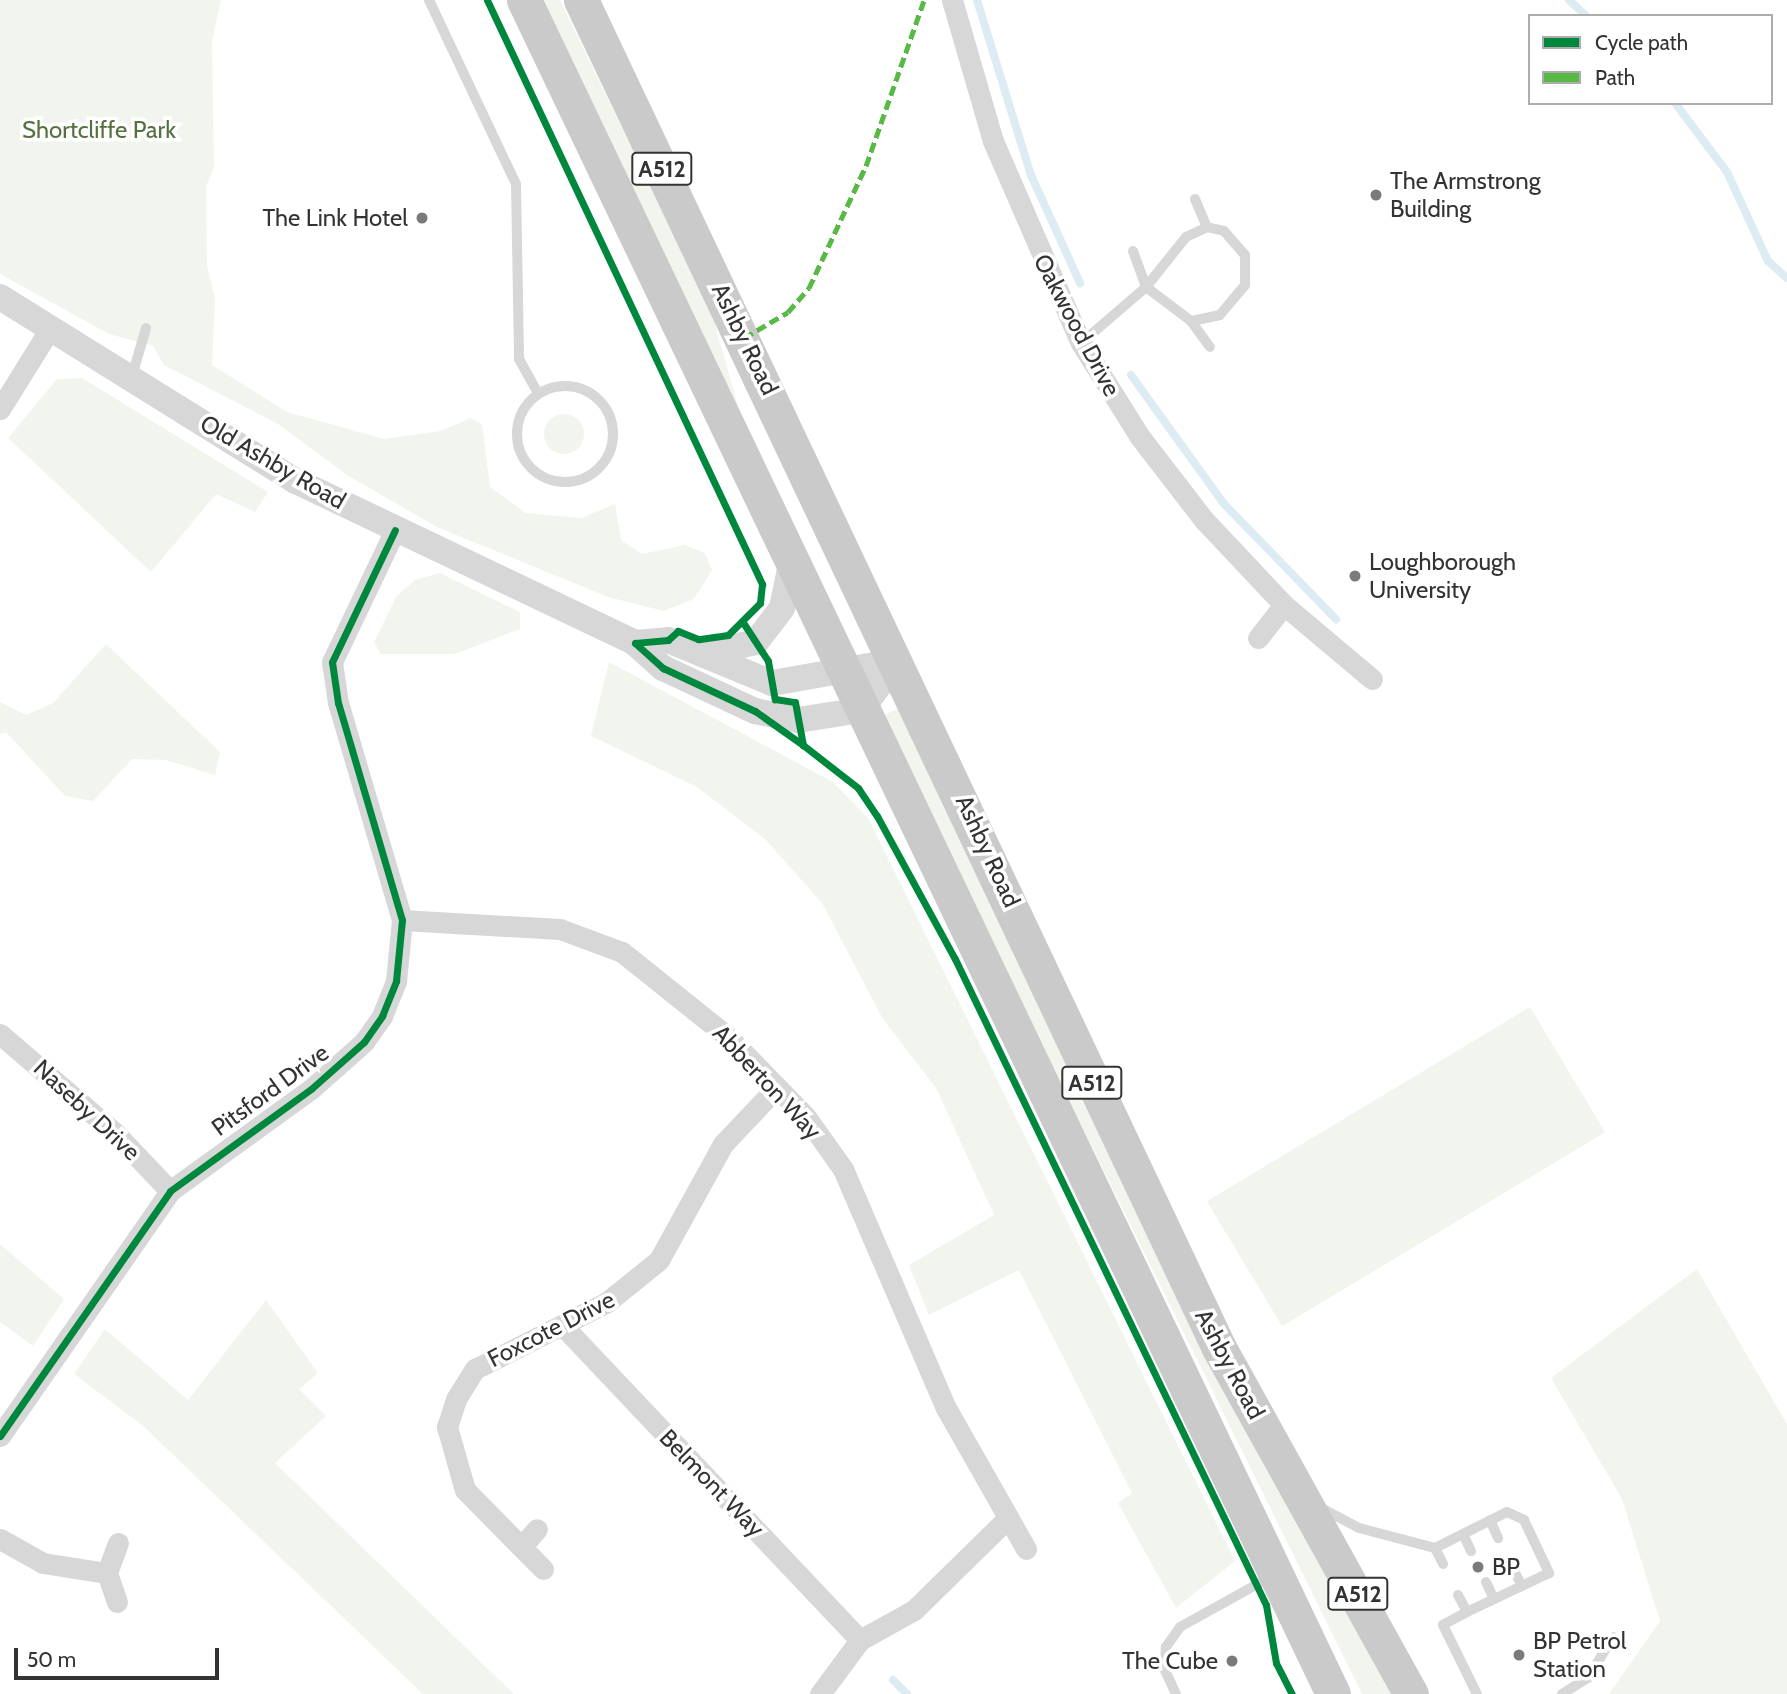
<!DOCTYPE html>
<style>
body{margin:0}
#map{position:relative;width:1787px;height:1694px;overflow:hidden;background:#fff;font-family:Cabin,sans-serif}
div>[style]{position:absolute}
.green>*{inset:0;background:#f1f5ed;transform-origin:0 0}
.round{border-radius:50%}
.stream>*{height:8px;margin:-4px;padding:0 4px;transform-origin:4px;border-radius:4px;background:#ddebf3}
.service>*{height:10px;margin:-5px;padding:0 5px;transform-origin:5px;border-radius:5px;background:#d7d7d7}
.service>.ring{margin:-5px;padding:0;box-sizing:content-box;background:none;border:10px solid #d7d7d7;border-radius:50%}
.minor>*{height:21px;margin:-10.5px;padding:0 10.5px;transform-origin:10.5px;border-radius:10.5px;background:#d7d7d7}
.tertiary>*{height:26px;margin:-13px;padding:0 13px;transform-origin:13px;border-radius:13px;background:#d7d7d7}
.primary>*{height:35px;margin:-17.5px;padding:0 17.5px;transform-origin:17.5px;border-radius:17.5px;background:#cacaca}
.quiet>*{height:5px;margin-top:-2.5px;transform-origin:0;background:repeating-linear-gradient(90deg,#58b947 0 10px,transparent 0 15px)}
.cycleway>*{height:7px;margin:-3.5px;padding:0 3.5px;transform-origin:3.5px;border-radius:3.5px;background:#00873e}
.dots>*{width:19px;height:19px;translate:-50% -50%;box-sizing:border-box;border:4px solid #fff;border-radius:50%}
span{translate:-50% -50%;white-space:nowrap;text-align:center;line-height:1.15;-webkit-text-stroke:7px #fff;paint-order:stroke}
.shield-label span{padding:2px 5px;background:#fff;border:2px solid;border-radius:5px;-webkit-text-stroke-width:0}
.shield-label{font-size:23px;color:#333;font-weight:700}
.park-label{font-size:24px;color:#56703f}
.poi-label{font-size:24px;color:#333}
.left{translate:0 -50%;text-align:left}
.right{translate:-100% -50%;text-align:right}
.street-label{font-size:24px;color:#333}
.legend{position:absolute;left:1528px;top:14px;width:245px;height:91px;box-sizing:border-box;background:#fff;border:2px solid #adadad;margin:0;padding:9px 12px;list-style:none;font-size:21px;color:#333}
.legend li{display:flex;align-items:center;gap:14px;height:35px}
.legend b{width:35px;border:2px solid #adadad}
.scale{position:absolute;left:14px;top:1648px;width:205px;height:32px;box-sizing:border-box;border:4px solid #333;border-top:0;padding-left:9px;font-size:21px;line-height:24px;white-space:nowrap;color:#333;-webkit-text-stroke:5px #fff;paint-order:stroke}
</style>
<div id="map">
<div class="green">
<div style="clip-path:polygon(0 0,221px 0,212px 41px,214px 168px,206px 186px,207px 266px,215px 299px,212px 365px,287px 412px,384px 439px,441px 431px,470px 418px,482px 424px,490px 487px,526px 513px,581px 518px,615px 504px,621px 540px,642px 554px,685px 545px,705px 553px,712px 570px,694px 599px,664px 611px,608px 597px,437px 527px,347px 475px,278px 424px,164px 365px,153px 346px,109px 334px,0 274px)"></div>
<div style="clip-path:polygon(541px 0,560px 0,712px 314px,738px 406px)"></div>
<div style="clip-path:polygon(82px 378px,268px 492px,255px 512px,216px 494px,151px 572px,8px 438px,57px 379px)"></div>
<div class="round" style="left:544px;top:414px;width:40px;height:40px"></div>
<div style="clip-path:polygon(440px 573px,520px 612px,520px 629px,455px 654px,381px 654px,374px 642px,396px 597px,415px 580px)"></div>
<div style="clip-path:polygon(106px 644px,220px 752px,215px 775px,166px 760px,132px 759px,93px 801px,65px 796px,6px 732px,0 734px,0 702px,26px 715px,53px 703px)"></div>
<div style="clip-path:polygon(609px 662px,833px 782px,868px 818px,1235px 1561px,1176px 1608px,1118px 1503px,1132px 1493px,1019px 1270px,929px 1315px,909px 1265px,994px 1215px,936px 1088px,883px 1019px,822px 903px,765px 839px,697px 787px,591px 736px)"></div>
<div style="clip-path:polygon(898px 709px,1387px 1687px,1391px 1694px,1362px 1694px,885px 727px,886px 714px)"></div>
<div style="left:1530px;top:1007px;width:146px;height:377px;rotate:59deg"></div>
<div style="clip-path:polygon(0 1244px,64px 1299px,33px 1346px,0 1322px)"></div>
<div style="clip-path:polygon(1697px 1269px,1787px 1424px,1787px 1694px,1609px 1694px,1660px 1621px,1622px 1499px,1551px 1378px)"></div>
<div style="clip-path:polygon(266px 1300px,318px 1373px,299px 1389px,326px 1416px,275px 1463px,514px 1694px,423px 1694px,142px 1425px,74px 1374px,105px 1329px,188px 1400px)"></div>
</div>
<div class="stream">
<div style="left:977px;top:0;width:183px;rotate:72.9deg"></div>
<div style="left:1031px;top:175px;width:119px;rotate:65.6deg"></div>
<div style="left:1569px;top:0;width:23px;rotate:43deg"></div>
<div style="left:1675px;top:103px;width:86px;rotate:53deg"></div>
<div style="left:1727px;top:172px;width:98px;rotate:65.3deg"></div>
<div style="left:1768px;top:261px;width:25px;rotate:42deg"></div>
<div style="left:1131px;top:375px;width:159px;rotate:54.2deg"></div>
<div style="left:1224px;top:504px;width:161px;rotate:45.8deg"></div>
<div style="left:893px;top:1680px;width:20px;rotate:45deg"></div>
</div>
<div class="service">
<div style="left:429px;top:0;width:204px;rotate:64.7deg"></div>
<div style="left:516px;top:184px;width:175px;rotate:89deg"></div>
<div style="left:519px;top:359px;width:39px;rotate:61deg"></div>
<div style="left:1195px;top:199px;width:30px;rotate:67deg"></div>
<div style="left:1133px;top:251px;width:38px;rotate:70deg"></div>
<div style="left:1146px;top:287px;width:56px;rotate:37.1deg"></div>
<div style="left:1191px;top:321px;width:32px;rotate:54deg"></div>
<div style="left:1081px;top:343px;width:86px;rotate:-40.7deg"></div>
<div style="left:1146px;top:287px;width:64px;rotate:-51.3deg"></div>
<div style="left:1186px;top:237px;width:23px;rotate:-25deg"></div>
<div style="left:1207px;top:227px;width:17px;rotate:13deg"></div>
<div style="left:1224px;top:231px;width:32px;rotate:49deg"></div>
<div style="left:1245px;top:255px;width:30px;rotate:90deg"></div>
<div style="left:1245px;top:285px;width:39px;rotate:130deg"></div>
<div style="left:1220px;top:315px;width:30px;rotate:168deg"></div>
<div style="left:132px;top:376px;width:50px;rotate:-73.7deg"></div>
<div class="ring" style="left:517px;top:386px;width:86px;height:86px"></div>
<div style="left:1323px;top:1509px;width:41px;rotate:27.8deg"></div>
<div style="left:1359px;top:1528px;width:79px;rotate:14.7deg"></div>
<div style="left:1435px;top:1548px;width:18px;rotate:63deg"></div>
<div style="left:1490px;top:1520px;width:20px;rotate:66deg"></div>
<div style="left:1463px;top:1534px;width:19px;rotate:65deg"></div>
<div style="left:1435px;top:1548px;width:80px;rotate:-26.6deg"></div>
<div style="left:1507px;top:1512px;width:19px;rotate:25deg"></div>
<div style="left:1524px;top:1520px;width:59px;rotate:64.7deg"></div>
<div style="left:1549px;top:1573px;width:91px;rotate:154.6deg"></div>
<div style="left:1513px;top:1569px;width:19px;rotate:62deg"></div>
<div style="left:1486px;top:1582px;width:19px;rotate:65deg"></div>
<div style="left:1458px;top:1595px;width:19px;rotate:62deg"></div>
<div style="left:1467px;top:1612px;width:27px;rotate:152deg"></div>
<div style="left:1443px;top:1625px;width:77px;rotate:63.8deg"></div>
<div style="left:1176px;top:1694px;width:26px;rotate:-115deg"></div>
<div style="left:1165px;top:1670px;width:23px;rotate:-88deg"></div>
<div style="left:1166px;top:1647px;width:24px;rotate:-55deg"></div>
<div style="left:1180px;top:1627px;width:105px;rotate:-29deg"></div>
<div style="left:1562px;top:1694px;width:31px;rotate:-32deg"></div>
<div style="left:1588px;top:1678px;width:48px;rotate:-58.6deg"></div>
</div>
<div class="minor">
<div style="left:952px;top:0;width:147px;rotate:73.8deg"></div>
<div style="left:993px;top:141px;width:220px;rotate:66.5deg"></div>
<div style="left:1081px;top:343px;width:111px;rotate:57.9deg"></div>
<div style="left:1140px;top:437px;width:105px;rotate:52.4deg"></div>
<div style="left:1204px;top:520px;width:117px;rotate:46.7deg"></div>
<div style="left:1284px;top:605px;width:115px;rotate:40.1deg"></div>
<div style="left:0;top:409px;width:97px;rotate:-58.1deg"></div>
<div style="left:1258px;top:638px;width:42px;rotate:-51.8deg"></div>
<div style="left:402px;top:920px;width:158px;rotate:3.3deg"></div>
<div style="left:560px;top:929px;width:66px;rotate:20.4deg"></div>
<div style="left:622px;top:952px;width:134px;rotate:38.7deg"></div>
<div style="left:727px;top:1036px;width:113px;rotate:45.7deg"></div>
<div style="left:806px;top:1117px;width:64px;rotate:54.6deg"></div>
<div style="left:843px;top:1169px;width:260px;rotate:66.7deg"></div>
<div style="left:946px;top:1408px;width:162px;rotate:60.4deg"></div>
<div style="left:0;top:1034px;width:152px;rotate:40.7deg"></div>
<div style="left:115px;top:1133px;width:80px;rotate:46.5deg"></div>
<div style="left:564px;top:1327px;width:431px;rotate:46.6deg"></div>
<div style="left:0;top:1436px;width:298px;rotate:-55.2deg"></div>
<div style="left:170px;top:1191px;width:174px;rotate:-35.9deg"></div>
<div style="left:311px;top:1089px;width:71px;rotate:-41.6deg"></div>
<div style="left:364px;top:1042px;width:32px;rotate:-55deg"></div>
<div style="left:382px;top:1016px;width:38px;rotate:-68deg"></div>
<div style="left:396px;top:981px;width:61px;rotate:-84.4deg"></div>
<div style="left:402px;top:920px;width:226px;rotate:-106.4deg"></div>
<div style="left:338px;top:703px;width:41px;rotate:-98.3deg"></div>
<div style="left:332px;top:662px;width:146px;rotate:-64.5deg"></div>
<div style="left:0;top:1539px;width:49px;rotate:29.2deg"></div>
<div style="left:43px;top:1563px;width:65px;rotate:8.9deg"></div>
<div style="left:523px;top:1545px;width:21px;rotate:-49deg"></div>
<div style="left:543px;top:1569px;width:111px;rotate:-134.6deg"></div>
<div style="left:465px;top:1490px;width:66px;rotate:-105.9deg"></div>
<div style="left:447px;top:1427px;width:29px;rotate:-72deg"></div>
<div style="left:456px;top:1399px;width:36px;rotate:-58deg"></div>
<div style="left:475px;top:1369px;width:148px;rotate:-26.9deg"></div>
<div style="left:607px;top:1302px;width:67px;rotate:-38.9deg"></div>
<div style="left:659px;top:1260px;width:132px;rotate:-61.1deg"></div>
<div style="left:723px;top:1144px;width:77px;rotate:-46.6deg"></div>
<div style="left:117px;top:1602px;width:31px;rotate:-109deg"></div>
<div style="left:107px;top:1573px;width:32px;rotate:-70deg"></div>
<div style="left:820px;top:1694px;width:67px;rotate:-53.5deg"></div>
<div style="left:860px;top:1640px;width:62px;rotate:-29.1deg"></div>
<div style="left:914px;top:1610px;width:130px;rotate:-44.4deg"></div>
</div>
<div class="tertiary">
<div style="left:0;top:297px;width:349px;rotate:31.9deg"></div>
<div style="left:296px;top:481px;width:376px;rotate:25.5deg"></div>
<div style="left:635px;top:643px;width:38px;rotate:42deg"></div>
<div style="left:663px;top:668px;width:102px;rotate:25.1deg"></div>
<div style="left:755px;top:711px;width:44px;rotate:11.8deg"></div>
<div style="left:798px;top:720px;width:64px;rotate:-9deg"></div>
<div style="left:861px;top:710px;width:61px;rotate:-53.7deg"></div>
<div style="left:635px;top:643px;width:33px;rotate:-5deg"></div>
<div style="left:668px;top:640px;width:113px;rotate:22.5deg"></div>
<div style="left:772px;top:683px;width:127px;rotate:-10deg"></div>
<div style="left:702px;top:654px;width:55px;rotate:-12.5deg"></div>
<div style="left:756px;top:642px;width:43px;rotate:-52.6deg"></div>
<div style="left:782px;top:608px;width:45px;rotate:-78.4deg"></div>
</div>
<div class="primary">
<div style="left:524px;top:0;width:1877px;rotate:64.47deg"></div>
<div style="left:581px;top:0;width:1491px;rotate:64.67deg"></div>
<div style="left:1219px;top:1348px;width:396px;rotate:61deg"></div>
</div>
<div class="quiet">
<div style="left:744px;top:338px;width:51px;rotate:-30.6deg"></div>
<div style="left:788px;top:312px;width:32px;rotate:-49deg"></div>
<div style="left:809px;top:288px;width:135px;rotate:-65deg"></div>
<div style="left:866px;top:166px;width:176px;rotate:-70.7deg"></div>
</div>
<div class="cycleway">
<div style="left:487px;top:0;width:646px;rotate:64.78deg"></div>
<div style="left:762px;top:584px;width:19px;rotate:96deg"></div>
<div style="left:760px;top:603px;width:45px;rotate:135deg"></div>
<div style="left:728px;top:635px;width:30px;rotate:172deg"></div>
<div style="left:698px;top:639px;width:22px;rotate:-158deg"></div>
<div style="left:678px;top:631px;width:13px;rotate:138deg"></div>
<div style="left:668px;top:640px;width:33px;rotate:175deg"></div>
<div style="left:744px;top:624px;width:44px;rotate:57deg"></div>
<div style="left:768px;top:661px;width:39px;rotate:80deg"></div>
<div style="left:775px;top:699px;width:20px;rotate:9deg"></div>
<div style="left:795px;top:702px;width:44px;rotate:79.5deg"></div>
<div style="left:635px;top:643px;width:38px;rotate:42deg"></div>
<div style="left:663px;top:668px;width:102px;rotate:25.1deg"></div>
<div style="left:755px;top:711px;width:59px;rotate:35.3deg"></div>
<div style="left:803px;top:745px;width:70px;rotate:38deg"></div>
<div style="left:858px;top:788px;width:34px;rotate:56deg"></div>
<div style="left:877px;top:816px;width:163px;rotate:61.4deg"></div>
<div style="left:955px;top:959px;width:717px;rotate:64.29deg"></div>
<div style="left:1266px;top:1605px;width:59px;rotate:80.2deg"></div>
<div style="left:1276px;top:1663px;width:35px;rotate:63deg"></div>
<div style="left:0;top:1436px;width:298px;rotate:-55.2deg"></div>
<div style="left:170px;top:1191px;width:174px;rotate:-35.9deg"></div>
<div style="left:311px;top:1089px;width:71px;rotate:-41.6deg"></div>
<div style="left:364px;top:1042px;width:32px;rotate:-55deg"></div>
<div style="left:382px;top:1016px;width:38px;rotate:-68deg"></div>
<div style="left:396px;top:981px;width:61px;rotate:-84.4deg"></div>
<div style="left:402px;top:920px;width:226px;rotate:-106.4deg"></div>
<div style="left:338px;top:703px;width:41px;rotate:-98.3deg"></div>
<div style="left:332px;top:662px;width:146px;rotate:-64.5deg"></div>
</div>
<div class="dots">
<div style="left:1376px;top:195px;background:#7a7a7a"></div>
<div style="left:422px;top:218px;background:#7a7a7a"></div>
<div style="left:1355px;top:576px;background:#7a7a7a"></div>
<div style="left:1478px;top:1567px;background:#7a7a7a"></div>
<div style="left:1519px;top:1655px;background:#7a7a7a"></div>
<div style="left:1232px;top:1661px;background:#7a7a7a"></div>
</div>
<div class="shield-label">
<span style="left:662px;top:169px">A512</span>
<span style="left:1092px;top:1083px">A512</span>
<span style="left:1358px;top:1594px">A512</span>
</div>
<div class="park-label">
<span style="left:99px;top:130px">Shortcliffe Park</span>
</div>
<div class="poi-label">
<span class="left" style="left:1390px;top:195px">The Armstrong<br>Building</span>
<span class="right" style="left:408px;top:218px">The Link Hotel</span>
<span class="left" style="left:1369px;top:576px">Loughborough<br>University</span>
<span class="left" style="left:1492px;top:1567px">BP</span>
<span class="left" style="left:1533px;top:1655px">BP Petrol<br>Station</span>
<span class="right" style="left:1218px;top:1661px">The Cube</span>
</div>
<div class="street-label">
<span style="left:1077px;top:325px;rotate:62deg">Oakwood Drive</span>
<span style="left:745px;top:339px;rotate:64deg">Ashby Road</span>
<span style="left:273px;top:462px;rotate:30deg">Old Ashby Road</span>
<span style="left:988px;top:851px;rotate:65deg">Ashby Road</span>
<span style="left:767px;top:1082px;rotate:47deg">Abberton Way</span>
<span style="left:270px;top:1090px;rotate:-36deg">Pitsford Drive</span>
<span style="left:87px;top:1110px;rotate:43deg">Naseby Drive</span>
<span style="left:551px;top:1329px;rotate:-27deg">Foxcote Drive</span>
<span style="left:1230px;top:1364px;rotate:62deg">Ashby Road</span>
<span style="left:712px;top:1483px;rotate:46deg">Belmont Way</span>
</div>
<ul class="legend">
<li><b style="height:9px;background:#00873e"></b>Cycle path</li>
<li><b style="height:9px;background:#58b947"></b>Path</li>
</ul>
<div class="scale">50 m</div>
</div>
